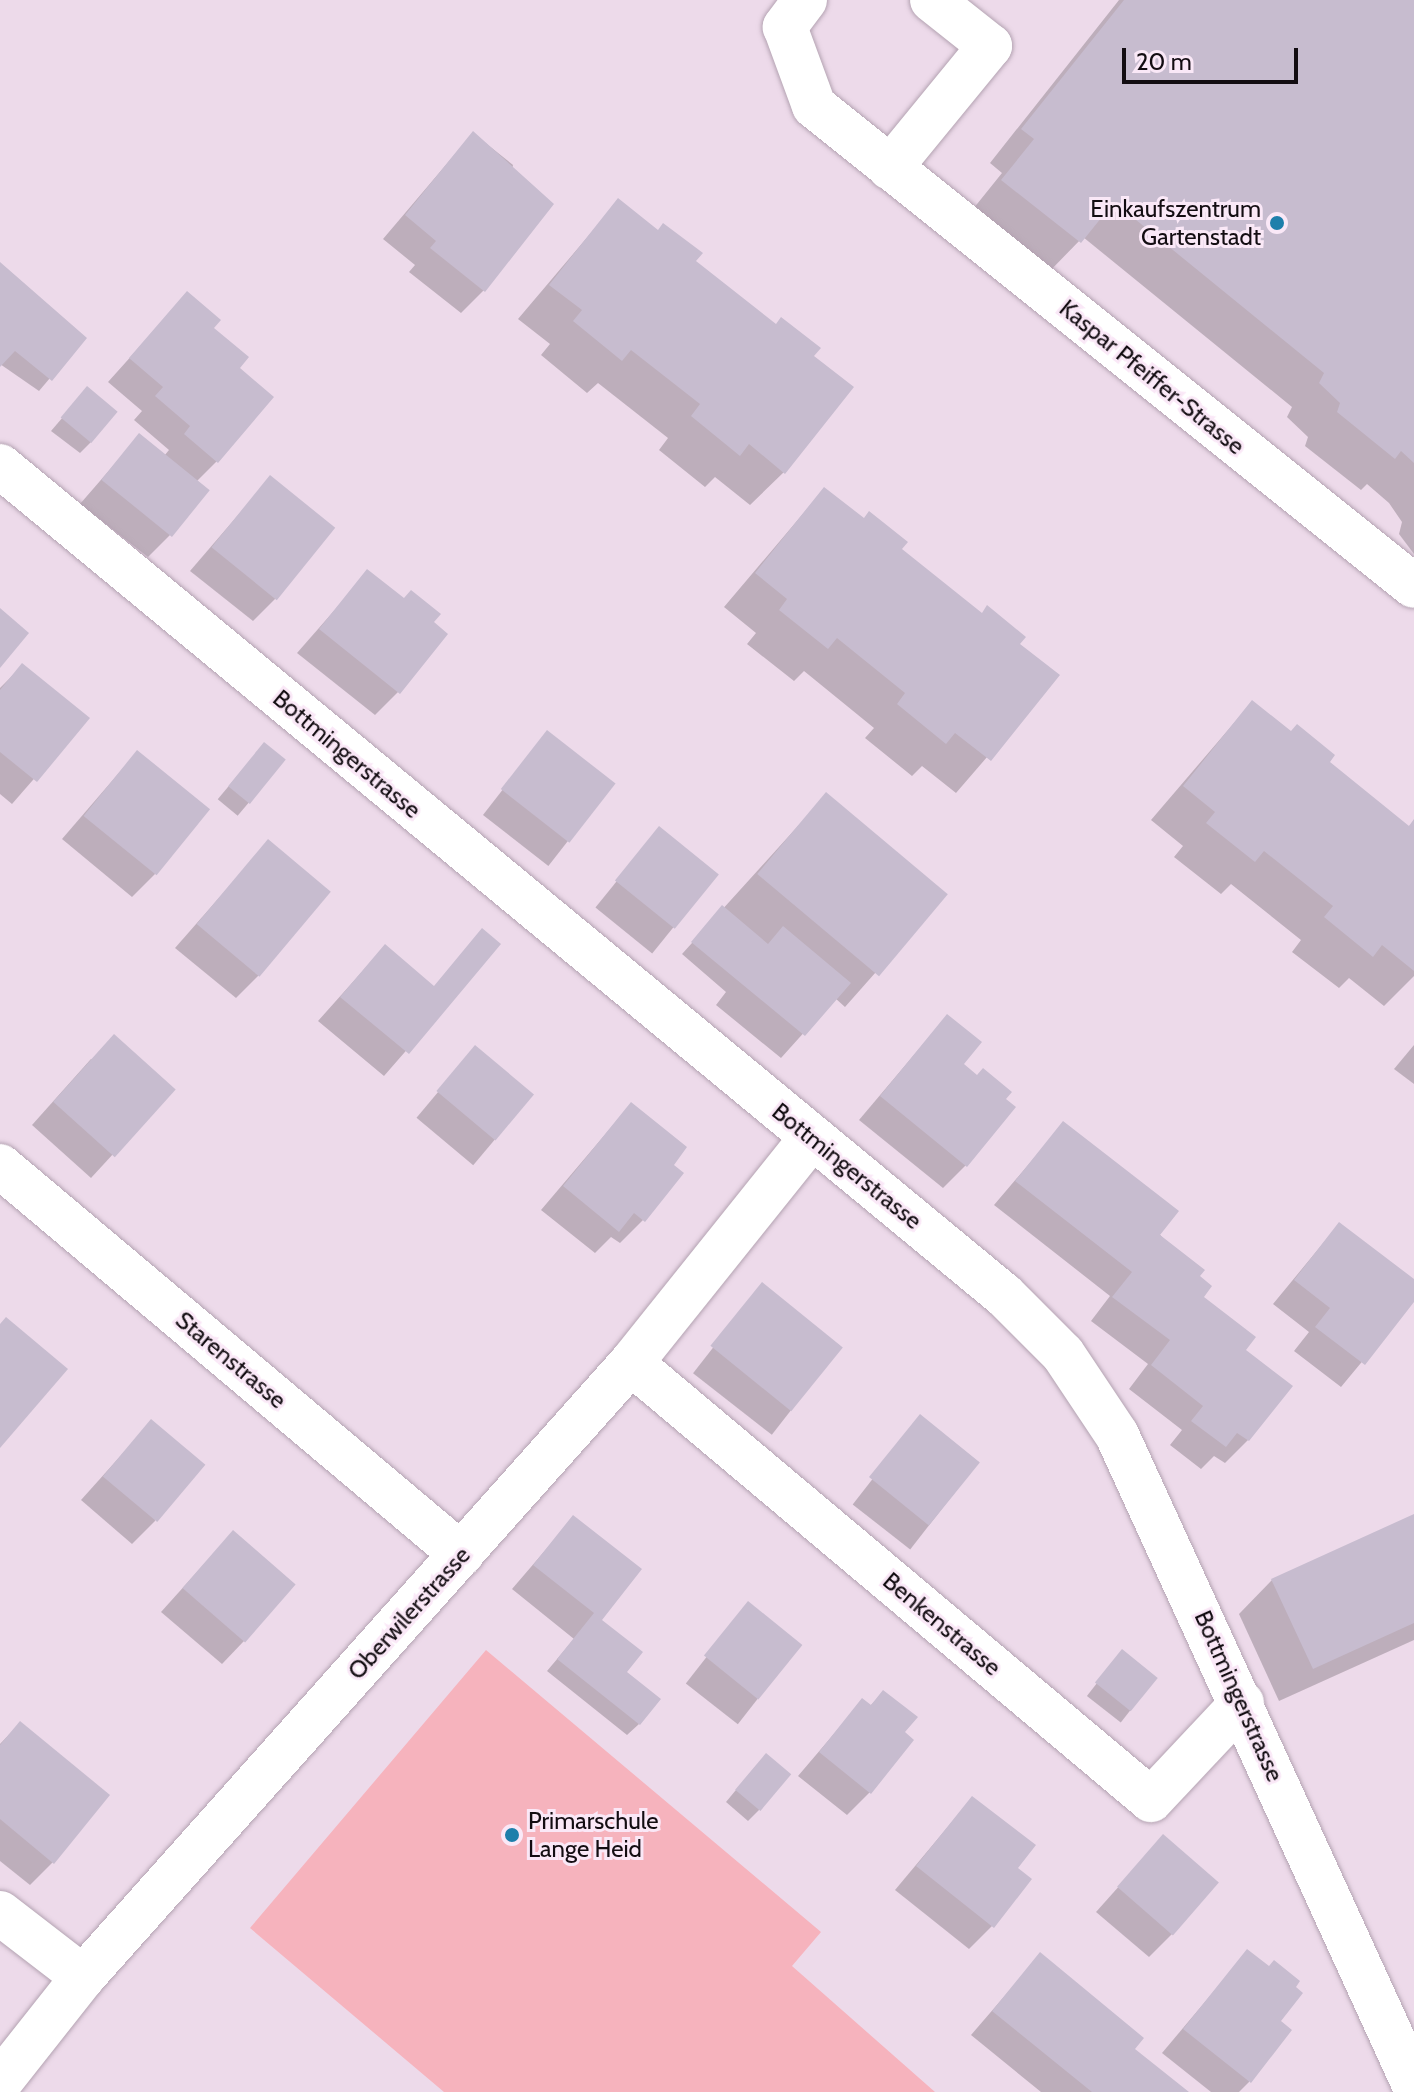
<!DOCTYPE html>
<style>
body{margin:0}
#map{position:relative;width:1414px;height:2092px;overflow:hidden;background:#eddaea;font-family:Cabin,sans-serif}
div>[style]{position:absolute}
.green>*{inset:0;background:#f6b3bd}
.shadow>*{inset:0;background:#0003;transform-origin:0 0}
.building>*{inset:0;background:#c7bccf;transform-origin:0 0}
.roads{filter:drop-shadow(0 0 2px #b4a3b2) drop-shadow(0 0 2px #b4a3b2)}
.street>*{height:44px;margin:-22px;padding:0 22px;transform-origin:22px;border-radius:22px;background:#fff}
.dots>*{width:22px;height:22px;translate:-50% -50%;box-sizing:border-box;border:4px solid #fae8f7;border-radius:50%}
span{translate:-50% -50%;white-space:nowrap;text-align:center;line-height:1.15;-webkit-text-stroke:6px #fae8f7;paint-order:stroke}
.poi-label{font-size:24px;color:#130d12}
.right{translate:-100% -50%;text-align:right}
.left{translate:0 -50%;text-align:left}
.street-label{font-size:24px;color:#130d12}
.scale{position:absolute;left:1122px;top:48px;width:176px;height:36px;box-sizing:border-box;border:4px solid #130d12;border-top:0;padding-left:10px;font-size:24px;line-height:28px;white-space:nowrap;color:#130d12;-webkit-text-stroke:6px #fae8f7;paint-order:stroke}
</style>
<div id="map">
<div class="green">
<div style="clip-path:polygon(486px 1650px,821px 1932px,792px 1966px,935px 2092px,444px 2092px,250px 1928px)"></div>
</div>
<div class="shadow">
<div style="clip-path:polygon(1119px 0,1414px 0,1414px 554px,1399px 534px,1402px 522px,1389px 503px,1367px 484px,1361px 490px,1305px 446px,1308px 437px,1287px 417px,1292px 407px,1083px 237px,1046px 275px,969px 214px,1002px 173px,990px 163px)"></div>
<div style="clip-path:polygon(473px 133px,513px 165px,484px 290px,461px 313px,409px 272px,415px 265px,383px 239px)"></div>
<div style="clip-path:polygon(618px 201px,694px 262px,784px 472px,750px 505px,715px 477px,705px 487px,659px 450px,668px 438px,598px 383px,587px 393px,541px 355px,550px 344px,518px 319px)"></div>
<div style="clip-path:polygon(0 265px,84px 338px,39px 391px,0 364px)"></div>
<div style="clip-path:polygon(187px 294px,237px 369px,217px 461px,196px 482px,171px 534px,148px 557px,80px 504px,139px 436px,164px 456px,169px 450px,134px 420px,142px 411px,108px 382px)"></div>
<div style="clip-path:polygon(87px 389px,91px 442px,80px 453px,51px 431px)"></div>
<div style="clip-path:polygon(270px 478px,276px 598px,253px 621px,190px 571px)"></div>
<div style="clip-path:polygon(824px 489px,1057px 676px,956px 793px,922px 766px,912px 776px,865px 738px,874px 728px,804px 671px,794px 681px,747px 644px,756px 633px,724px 607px)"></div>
<div style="clip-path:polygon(368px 572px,432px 623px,398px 692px,375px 715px,297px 653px)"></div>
<div style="clip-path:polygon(22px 666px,87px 718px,12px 804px,0 794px,0 688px)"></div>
<div style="clip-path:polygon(1252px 702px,1408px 827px,1414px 822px,1414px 976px,1384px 1006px,1349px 978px,1339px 988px,1292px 952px,1301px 940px,1231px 884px,1221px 894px,1174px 857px,1183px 846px,1151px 820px)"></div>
<div style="left:547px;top:733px;width:83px;height:104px;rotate:38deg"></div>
<div style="left:264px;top:744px;width:26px;height:72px;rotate:40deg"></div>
<div style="clip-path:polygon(137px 752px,155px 874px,132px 897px,62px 839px)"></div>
<div style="clip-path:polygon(826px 795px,945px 894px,845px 1007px,835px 998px,781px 1058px,716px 1005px,726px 992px,682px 954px)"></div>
<div style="left:659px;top:829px;width:73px;height:101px;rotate:39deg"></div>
<div style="clip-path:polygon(268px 842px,259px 975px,236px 998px,175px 948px)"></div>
<div style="clip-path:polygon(499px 944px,384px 1076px,318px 1021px,385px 946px,433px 988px)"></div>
<div style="clip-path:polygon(947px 1016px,961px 1064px,966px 1165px,943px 1188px,859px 1120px)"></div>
<div style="clip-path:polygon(1414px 1045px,1414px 1084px,1394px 1069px)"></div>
<div style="left:475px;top:1048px;width:74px;height:91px;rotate:40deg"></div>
<div style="clip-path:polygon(91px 1059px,173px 1089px,91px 1178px,32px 1125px)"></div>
<div style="clip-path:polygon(631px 1104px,671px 1165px,643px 1220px,620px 1243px,611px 1237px,595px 1253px,541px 1210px)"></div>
<div style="clip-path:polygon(1063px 1124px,1197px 1277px,1201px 1297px,1244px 1350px,1248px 1440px,1225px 1463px,1214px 1456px,1201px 1469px,1170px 1445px,1182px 1430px,1129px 1389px,1148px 1364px,1091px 1321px,1110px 1296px,994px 1205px)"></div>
<div style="clip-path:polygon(1339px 1224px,1414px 1282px,1414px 1299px,1341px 1387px,1294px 1351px,1309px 1332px,1273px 1304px)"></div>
<div style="left:762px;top:1285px;width:100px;height:112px;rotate:38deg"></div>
<div style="left:921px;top:1417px;width:73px;height:111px;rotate:38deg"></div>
<div style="clip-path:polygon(151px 1422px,155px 1521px,132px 1544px,81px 1500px)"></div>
<div style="clip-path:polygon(1414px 1516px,1414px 1640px,1279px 1701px,1239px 1614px,1272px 1580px)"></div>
<div style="clip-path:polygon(573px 1518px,599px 1620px,624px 1672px,639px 1724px,627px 1735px,547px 1671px,574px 1639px,512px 1589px)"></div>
<div style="clip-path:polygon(233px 1532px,244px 1641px,222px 1664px,161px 1612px)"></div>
<div style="left:748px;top:1604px;width:66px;height:101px;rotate:38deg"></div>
<div style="left:1122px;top:1651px;width:43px;height:57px;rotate:38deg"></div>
<div style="clip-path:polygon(884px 1692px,902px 1733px,870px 1792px,847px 1815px,798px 1776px,862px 1701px,869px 1707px)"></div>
<div style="clip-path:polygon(20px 1723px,53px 1862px,30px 1885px,0 1861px,0 1744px)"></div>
<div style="clip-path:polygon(755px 1767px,759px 1810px,748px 1821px,726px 1802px)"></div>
<div style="clip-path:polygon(972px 1798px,1015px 1869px,992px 1926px,969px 1949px,895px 1890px)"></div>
<div style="clip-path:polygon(1163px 1837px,1172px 1934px,1149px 1957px,1096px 1912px)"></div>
<div style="clip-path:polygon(1247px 1952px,1249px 2082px,1239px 2092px,1211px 2092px,1162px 2053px)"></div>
<div style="clip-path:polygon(1040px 1955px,1132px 2049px,1186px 2092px,1041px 2092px,971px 2035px)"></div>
</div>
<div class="building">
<div style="clip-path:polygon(1124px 0,1414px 0,1414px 463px,1401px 451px,1395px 459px,1337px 412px,1340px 403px,1319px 383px,1324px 373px,1114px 202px,1081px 243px,1001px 180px,1034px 139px,1021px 129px)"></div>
<div style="clip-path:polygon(473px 131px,554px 204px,485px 292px,430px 248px,436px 241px,405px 215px)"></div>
<div style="clip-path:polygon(618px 198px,658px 230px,663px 223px,703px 253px,696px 261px,776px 324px,781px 317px,821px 348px,814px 356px,854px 387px,785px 474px,749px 444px,740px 456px,691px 416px,700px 404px,631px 350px,622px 361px,573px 321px,582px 310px,549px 285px)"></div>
<div style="clip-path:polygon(0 262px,87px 338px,52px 381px,15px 351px,0 367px)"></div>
<div style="clip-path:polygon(187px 291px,221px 320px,214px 328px,249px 357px,240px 368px,274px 397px,218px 463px,184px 434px,190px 426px,155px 396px,163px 387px,129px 358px)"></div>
<div style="left:87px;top:386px;width:40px;height:41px;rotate:40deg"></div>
<div style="left:139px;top:433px;width:91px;height:60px;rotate:39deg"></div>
<div style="left:270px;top:475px;width:84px;height:93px;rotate:39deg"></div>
<div style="clip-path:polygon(824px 487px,864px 518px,869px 511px,908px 542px,902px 549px,982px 613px,987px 605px,1026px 637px,1020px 644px,1060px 675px,991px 761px,955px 733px,946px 744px,897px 704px,905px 693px,837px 638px,828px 649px,779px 610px,787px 599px,755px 573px)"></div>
<div style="clip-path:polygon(367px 569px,404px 598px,411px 590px,441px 614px,434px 622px,448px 634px,400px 694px,319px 629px)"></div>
<div style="clip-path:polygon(0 608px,29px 633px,0 668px)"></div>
<div style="clip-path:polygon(22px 663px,90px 718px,37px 782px,0 752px,0 690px)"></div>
<div style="clip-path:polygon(1252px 700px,1291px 731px,1297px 724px,1335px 755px,1330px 762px,1409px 826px,1414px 819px,1414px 971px,1382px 945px,1373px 957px,1324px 917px,1333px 906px,1264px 851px,1255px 862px,1206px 823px,1215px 812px,1183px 786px)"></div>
<div style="left:547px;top:730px;width:87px;height:75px;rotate:38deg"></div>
<div style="left:264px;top:742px;width:28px;height:57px;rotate:39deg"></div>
<div style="left:137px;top:750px;width:94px;height:85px;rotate:39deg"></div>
<div style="left:826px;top:792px;width:159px;height:107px;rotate:40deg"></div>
<div style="left:659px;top:826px;width:77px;height:70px;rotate:39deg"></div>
<div style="left:268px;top:839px;width:82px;height:111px;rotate:40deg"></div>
<div style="clip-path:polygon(722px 905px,768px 944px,783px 926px,851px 983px,805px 1036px,691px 942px)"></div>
<div style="clip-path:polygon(482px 928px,501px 944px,409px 1054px,340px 997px,385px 944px,434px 986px)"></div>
<div style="clip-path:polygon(947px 1014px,982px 1042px,964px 1064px,977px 1075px,983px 1068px,1012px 1092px,1006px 1099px,1016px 1107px,967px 1167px,880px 1096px)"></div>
<div style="left:114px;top:1034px;width:83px;height:91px;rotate:42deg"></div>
<div style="left:475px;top:1045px;width:77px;height:60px;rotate:40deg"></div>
<div style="clip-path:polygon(631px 1102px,687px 1147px,674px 1165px,684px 1173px,645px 1222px,634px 1213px,619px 1232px,563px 1186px)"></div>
<div style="clip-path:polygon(1063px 1121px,1179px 1211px,1160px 1235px,1205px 1270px,1200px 1276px,1212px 1286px,1204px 1297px,1256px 1337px,1246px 1350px,1293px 1386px,1249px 1441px,1237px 1433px,1226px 1447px,1191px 1421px,1203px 1406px,1151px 1365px,1170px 1340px,1112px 1297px,1132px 1272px,1015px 1181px)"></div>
<div style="clip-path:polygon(1339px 1222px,1414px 1279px,1414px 1302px,1365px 1365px,1315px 1327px,1330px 1308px,1294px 1280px)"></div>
<div style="left:762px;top:1282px;width:104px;height:82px;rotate:39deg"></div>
<div style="clip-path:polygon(6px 1317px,68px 1369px,0 1448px,0 1324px)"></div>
<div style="left:920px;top:1414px;width:77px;height:81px;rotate:39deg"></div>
<div style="left:151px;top:1419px;width:71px;height:75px;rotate:40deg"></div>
<div style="clip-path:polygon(1414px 1514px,1414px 1623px,1313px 1669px,1271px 1579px)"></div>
<div style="clip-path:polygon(573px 1515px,642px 1569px,602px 1620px,643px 1652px,627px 1672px,661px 1699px,640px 1725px,557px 1659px,594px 1613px,533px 1565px)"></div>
<div style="left:233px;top:1530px;width:83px;height:77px;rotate:41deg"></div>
<div style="left:748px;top:1601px;width:70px;height:70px;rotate:39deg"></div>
<div style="left:1122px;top:1649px;width:46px;height:43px;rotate:39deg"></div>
<div style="clip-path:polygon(883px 1690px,918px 1717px,905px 1732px,914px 1740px,871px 1794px,819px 1752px,862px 1698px,871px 1705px)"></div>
<div style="clip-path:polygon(20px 1721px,110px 1795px,54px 1864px,0 1819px,0 1745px)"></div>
<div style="left:766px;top:1753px;width:33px;height:48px;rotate:40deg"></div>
<div style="clip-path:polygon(972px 1796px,1036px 1845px,1018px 1868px,1032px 1879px,994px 1928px,916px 1866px)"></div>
<div style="left:1163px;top:1834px;width:74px;height:70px;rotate:41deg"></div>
<div style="clip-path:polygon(1247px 1949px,1269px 1966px,1274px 1960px,1300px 1981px,1296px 1987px,1303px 1993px,1281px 2021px,1292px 2030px,1251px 2083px,1183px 2029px)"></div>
<div style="clip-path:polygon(1040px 1952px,1144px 2038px,1135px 2049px,1189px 2092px,1092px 2092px,992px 2011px)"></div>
</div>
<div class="roads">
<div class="street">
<div style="left:805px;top:0;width:34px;rotate:127deg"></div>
<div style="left:785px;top:27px;width:84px;rotate:69.8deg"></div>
<div style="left:814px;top:106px;width:768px;rotate:38.66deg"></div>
<div style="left:890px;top:168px;width:158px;rotate:-50.7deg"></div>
<div style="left:990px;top:46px;width:74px;rotate:-141.6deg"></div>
<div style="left:0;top:466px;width:1302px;rotate:39.55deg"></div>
<div style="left:1004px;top:1295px;width:83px;rotate:45deg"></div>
<div style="left:1063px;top:1354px;width:97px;rotate:56.3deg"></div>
<div style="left:1117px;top:1435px;width:715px;rotate:65.44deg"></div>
<div style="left:0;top:1166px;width:603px;rotate:40.09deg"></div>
<div style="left:631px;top:1363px;width:679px;rotate:40.04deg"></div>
<div style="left:1151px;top:1800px;width:133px;rotate:-46.8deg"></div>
<div style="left:0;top:1913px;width:105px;rotate:37.6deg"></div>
<div style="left:0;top:2082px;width:134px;rotate:-51.7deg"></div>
<div style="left:83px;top:1977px;width:823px;rotate:-48.25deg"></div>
<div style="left:631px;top:1363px;width:288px;rotate:-51.3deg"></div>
</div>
</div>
<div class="dots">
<div style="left:1277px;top:223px;background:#1e7fab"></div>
<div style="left:512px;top:1835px;background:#1e7fab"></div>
</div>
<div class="poi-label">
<span class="right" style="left:1261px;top:223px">Einkaufszentrum<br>Gartenstadt</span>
<span class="left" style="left:528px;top:1835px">Primarschule<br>Lange Heid</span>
</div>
<div class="street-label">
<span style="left:1152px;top:377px;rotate:39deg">Kaspar Pfeiffer-Strasse</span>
<span style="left:347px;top:754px;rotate:40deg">Bottmingerstrasse</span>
<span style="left:847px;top:1166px;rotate:39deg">Bottmingerstrasse</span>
<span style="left:231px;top:1360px;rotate:40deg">Starenstrasse</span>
<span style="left:409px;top:1613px;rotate:-48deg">Oberwilerstrasse</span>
<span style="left:942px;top:1624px;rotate:40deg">Benkenstrasse</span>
<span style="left:1239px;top:1696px;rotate:66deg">Bottmingerstrasse</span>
</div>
<div class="scale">20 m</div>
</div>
